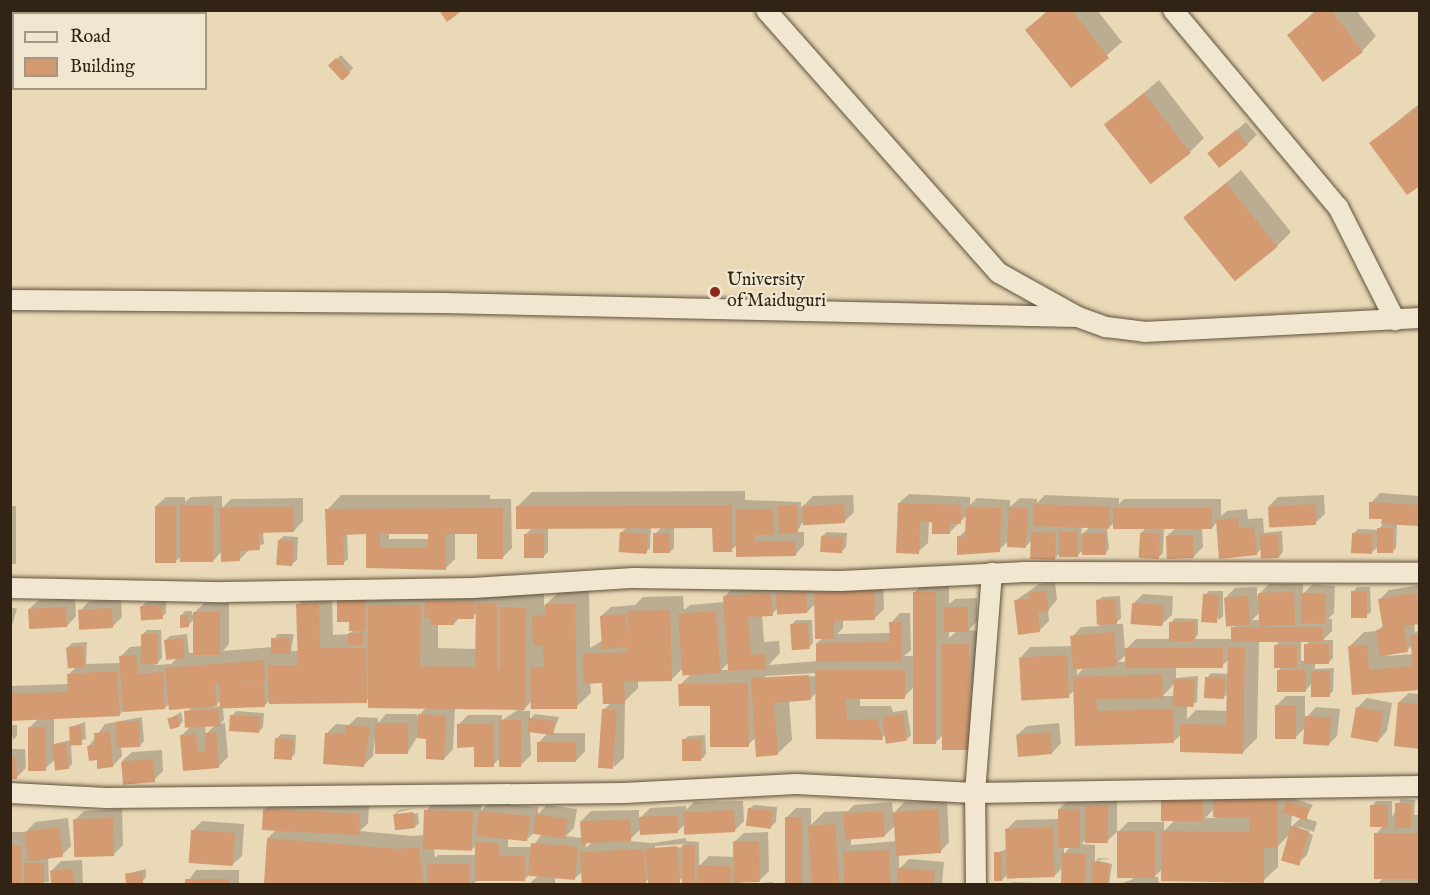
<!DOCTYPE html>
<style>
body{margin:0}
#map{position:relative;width:1430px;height:895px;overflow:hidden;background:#e9d9b7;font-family:"IM FELL English",serif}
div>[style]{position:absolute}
.shadow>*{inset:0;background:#0003;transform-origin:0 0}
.building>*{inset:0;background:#d49a71;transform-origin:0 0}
.roads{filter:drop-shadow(0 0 2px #5f513d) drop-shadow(0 0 2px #5f513d)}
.street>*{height:20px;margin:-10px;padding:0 10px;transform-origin:10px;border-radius:10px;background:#f1e6d0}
.dots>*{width:16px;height:16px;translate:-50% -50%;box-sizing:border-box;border:3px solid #f1e6d0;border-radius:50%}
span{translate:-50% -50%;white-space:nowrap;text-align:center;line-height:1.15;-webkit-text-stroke:4.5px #f1e6d0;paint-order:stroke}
.poi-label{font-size:18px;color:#312414}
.left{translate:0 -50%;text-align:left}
.frame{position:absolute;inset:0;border:12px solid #312414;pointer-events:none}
.legend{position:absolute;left:12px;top:12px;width:195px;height:78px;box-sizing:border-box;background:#f1e6d0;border:2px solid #a49885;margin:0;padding:8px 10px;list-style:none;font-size:18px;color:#312414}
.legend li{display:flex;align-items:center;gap:12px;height:30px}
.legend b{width:30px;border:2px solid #a49885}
</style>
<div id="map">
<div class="shadow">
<div style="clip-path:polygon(1048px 10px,1097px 10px,1122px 42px,1071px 86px,1027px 30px)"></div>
<div style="clip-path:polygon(1316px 10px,1356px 10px,1376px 36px,1362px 51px,1289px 35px)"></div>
<div style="left:341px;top:55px;width:18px;height:15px;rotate:47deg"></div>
<div style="clip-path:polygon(1159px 80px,1204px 138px,1190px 152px,1106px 125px)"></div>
<div style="clip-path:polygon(1420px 103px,1420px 185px,1371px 143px)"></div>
<div style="clip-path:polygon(1246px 122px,1257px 135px,1247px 144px,1209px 153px)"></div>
<div style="clip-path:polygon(1241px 170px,1291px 232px,1277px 246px,1185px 218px)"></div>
<div style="clip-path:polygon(745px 491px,745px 500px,801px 502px,801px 508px,813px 496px,853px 495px,854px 512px,844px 522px,802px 523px,797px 532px,804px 532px,804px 545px,795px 555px,738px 544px,731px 550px,714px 527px,674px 527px,674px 548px,670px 552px,655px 534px,662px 527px,651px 527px,650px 548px,646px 552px,621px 533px,627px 527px,548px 527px,548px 552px,543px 557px,526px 534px,532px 528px,517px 507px,532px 492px)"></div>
<div style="clip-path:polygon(1380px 493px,1420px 496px,1420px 523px,1397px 523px,1396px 548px,1392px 552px,1378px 547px,1372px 552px,1353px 534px,1358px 529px,1378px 530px,1383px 524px,1383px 518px,1371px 503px)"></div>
<div style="clip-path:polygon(evenodd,909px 494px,970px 497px,970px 505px,977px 498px,1010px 500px,1010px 507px,1020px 498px,1037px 499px,1037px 503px,1045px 495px,1119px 498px,1119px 504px,1124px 499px,1221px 499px,1221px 516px,1227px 511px,1247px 509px,1248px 519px,1263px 518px,1264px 533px,1282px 531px,1283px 552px,1279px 557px,1263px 547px,1256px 554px,1217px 522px,1212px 528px,1202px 528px,1203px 547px,1193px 557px,1167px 536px,1176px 528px,1164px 527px,1163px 553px,1159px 557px,1141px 533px,1147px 527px,1115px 522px,1107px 529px,1109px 549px,1105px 554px,1083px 550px,1077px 556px,1060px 553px,1055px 558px,1033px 539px,1025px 547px,1008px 541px,999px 550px,958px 554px,959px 537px,967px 529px,967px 515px,949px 533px,929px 521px,928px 543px,918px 552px,899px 503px,909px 494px,1082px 527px,1090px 527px,1081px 535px,1082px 527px)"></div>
<div style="clip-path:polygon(evenodd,341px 495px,490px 495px,490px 499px,511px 499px,512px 548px,502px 558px,478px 530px,455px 533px,455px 559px,446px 568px,368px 567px,368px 533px,347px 533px,348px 559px,343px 563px,327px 510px,341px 495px,389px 533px,430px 533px,430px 539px,389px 539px,389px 533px)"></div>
<div style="clip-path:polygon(1324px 495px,1325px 514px,1315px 523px,1269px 506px,1278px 497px)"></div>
<div style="clip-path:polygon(222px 496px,222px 508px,231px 499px,303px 498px,303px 521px,294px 531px,263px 531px,264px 544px,250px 549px,239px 560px,222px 551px,213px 561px,182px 556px,176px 561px,156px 506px,166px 497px,185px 497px,185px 502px,191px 497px)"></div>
<div style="left:10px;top:506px;width:6px;height:58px"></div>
<div style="clip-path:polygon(827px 532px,847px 533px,846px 547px,841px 552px,822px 536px)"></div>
<div style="clip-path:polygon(284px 536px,298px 537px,297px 560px,292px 564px,279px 540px)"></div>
<div style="clip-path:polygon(evenodd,928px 578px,949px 579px,949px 604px,955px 599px,977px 598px,977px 621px,969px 630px,983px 631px,982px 734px,968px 749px,942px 736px,935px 743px,914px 687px,904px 697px,860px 697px,860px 706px,891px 706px,893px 712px,907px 710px,911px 735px,906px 740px,886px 734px,882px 738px,817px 738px,817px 692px,810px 699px,789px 700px,792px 740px,777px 754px,756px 737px,748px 745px,711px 705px,680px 685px,691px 674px,684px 667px,671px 680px,638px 681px,638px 688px,625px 701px,624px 758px,614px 767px,603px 710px,611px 703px,604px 681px,590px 682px,591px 693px,576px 707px,532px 701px,522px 711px,530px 711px,530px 719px,535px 714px,559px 717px,553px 733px,585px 733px,585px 751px,576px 761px,538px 743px,548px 733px,530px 731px,531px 755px,521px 765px,501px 757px,493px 765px,459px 724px,468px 715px,502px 715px,502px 720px,521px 708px,455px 708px,453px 749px,444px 759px,428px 737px,417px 737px,408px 752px,375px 739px,373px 756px,363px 766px,327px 733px,336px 724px,349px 725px,357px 717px,378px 718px,378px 723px,386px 714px,417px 714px,417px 717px,427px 707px,369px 698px,366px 701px,270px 700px,264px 706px,223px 708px,224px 720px,220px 724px,225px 723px,228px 757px,218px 767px,184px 769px,181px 736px,190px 727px,185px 714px,193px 706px,170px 703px,165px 708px,124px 710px,119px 715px,54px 718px,54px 744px,71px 740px,70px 727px,85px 722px,86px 739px,71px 744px,72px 764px,68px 768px,55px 759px,45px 769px,29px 728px,39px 718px,10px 719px,10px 686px,69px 684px,69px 674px,76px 667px,68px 647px,72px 643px,87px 642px,86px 664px,121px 663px,121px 656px,130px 647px,142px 646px,142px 635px,147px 630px,161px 630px,162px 658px,155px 665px,171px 664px,178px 657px,166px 640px,170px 636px,187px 634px,189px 653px,195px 653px,194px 619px,188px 626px,181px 616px,185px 611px,192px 611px,192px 615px,204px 603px,229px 603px,229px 644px,223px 651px,272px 647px,277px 634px,294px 634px,291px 651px,299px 651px,298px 605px,312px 591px,332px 591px,333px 635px,349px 634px,355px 629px,339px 600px,374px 591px,374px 601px,388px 587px,484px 594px,483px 598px,496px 585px,515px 586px,515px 595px,521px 589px,544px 590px,544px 606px,561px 590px,589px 590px,590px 648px,603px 640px,601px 616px,611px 607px,635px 605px,643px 597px,683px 596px,684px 610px,690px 605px,725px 602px,725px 596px,739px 582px,815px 583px,815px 593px,825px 583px,883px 581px,884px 609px,875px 618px,843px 619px,843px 628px,837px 634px,891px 633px,891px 623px,900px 613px,910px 613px,911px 650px,904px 656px,914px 656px,914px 593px,928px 578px,816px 603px,823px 638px,817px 643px,818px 661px,769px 665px,780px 653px,779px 641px,764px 642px,762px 615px,772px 614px,779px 607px,807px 612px,816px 603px,928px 578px,477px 614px,477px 649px,438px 648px,438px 623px,454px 624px,460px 617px,477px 614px,928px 578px,949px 631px,957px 631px,949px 638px,949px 631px,928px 578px,729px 662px,730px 670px,721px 670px,729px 662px,928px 578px,817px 673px,817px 676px,765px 679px,765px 676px,817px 673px,928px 578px,221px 700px,221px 706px,214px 707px,221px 700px,928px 578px,215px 725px,206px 734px,205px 726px,215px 725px)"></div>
<div style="clip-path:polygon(1055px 582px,1057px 600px,1048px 610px,1049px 621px,1039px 631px,1015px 601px,1039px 584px)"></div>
<div style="clip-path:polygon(evenodd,1269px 584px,1303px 584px,1303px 594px,1313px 584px,1335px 586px,1334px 613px,1328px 619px,1332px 619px,1332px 631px,1323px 640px,1333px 640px,1333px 658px,1329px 662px,1315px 662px,1315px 669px,1334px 668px,1333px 691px,1328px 696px,1312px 683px,1305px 691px,1279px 670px,1282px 667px,1275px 646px,1279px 642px,1259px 642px,1257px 738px,1243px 752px,1182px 734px,1173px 742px,1076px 744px,1075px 690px,1068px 696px,1021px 657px,1030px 647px,1072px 646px,1072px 637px,1081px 627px,1099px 626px,1098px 601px,1102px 597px,1120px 596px,1121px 618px,1115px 624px,1123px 624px,1125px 650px,1136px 639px,1171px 639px,1171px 623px,1175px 618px,1198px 619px,1198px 635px,1194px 639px,1233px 639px,1232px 629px,1238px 624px,1226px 597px,1235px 588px,1257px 587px,1257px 596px,1269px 584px,1260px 612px,1260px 620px,1252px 620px,1260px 612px,1269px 584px,1301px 641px,1310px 641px,1306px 645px,1306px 661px,1301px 661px,1301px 641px,1269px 584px,1127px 654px,1127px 662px,1118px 662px,1127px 654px,1269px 584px,1229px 659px,1229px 674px,1211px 673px,1207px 678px,1223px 698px,1229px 693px,1228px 711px,1196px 710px,1187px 719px,1187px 706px,1197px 702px,1198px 676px,1176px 678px,1176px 666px,1222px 666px,1229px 659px,1269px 584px,1085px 667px,1077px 675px,1077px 668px,1085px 667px,1269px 584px,1175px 683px,1174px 696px,1163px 696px,1175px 683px)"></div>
<div style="clip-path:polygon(evenodd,1420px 585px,1420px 622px,1414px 623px,1415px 633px,1420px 629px,1420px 688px,1353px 693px,1350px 646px,1364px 632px,1377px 631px,1384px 625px,1380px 599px,1389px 590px,1420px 585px,1413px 645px,1413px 654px,1386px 656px,1407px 650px,1413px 645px)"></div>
<div style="clip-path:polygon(1357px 587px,1370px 587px,1371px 612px,1366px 616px,1353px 592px)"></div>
<div style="clip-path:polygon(1209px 591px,1223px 591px,1223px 616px,1219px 620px,1205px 595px)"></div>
<div style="clip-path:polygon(1143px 594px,1173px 596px,1172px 615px,1162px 624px,1133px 604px)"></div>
<div style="clip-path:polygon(75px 598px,76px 616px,67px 626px,29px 609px,39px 600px)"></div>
<div style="clip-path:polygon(121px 600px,122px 617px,112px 627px,80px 611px,89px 601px)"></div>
<div style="clip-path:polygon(166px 601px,166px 613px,162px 617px,141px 607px,146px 602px)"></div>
<div style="clip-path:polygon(10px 607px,17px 609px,10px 632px)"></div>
<div style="clip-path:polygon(796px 620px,812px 620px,813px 643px,809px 647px,791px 625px)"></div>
<div style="clip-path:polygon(1409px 693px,1420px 694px,1420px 747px,1399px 702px)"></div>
<div style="clip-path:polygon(1286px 696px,1305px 696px,1305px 719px,1316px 707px,1340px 709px,1337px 736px,1328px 745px,1306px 727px,1295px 738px,1276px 706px)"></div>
<div style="clip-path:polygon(1367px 698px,1392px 703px,1387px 731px,1378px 741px,1357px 708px)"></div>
<div style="clip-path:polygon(236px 711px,264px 713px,263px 727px,259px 732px,232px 716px)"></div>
<div style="clip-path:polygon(181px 712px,183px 721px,179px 726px,169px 719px)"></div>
<div style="clip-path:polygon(142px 717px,144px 741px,140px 746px,121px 747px,122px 756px,113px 766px,98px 758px,89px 746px,105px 724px)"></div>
<div style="clip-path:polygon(1059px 723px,1061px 743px,1052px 753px,1017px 735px,1027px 726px)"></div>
<div style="clip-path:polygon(10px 725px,17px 725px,17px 736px,13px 740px)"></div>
<div style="clip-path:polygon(281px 734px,296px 735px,295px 754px,290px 759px,277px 738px)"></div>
<div style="clip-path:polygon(705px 735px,706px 754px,702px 759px,684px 740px,688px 736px)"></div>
<div style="clip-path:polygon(10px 749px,25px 749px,26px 768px,16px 778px,10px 778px)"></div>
<div style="clip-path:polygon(162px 750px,163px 771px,154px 780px,122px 761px,132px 752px)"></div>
<div style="clip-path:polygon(evenodd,1229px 785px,1292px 786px,1292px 798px,1313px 805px,1305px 818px,1317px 822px,1314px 832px,1296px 826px,1313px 835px,1307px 855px,1297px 864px,1290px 834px,1278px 846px,1278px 867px,1263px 881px,1163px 868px,1154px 877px,1158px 877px,1159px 884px,1120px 884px,1133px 879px,1119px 831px,1128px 822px,1163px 822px,1162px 800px,1172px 791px,1212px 790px,1212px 801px,1229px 785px,1215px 808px,1215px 818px,1205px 818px,1215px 808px,1229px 785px,1292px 813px,1302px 817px,1291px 827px,1292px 813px,1229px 785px,1164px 820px,1175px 820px,1164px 831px,1164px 820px)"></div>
<div style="clip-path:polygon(evenodd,1096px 796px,1117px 796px,1117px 832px,1107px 841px,1087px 839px,1081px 844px,1095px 845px,1095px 862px,1098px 858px,1113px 859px,1096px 860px,1112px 864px,1109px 884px,1064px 884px,1064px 866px,1055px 875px,1008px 874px,1002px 880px,996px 853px,1007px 849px,1006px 830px,1016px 820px,1059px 819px,1059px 809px,1069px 800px,1089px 800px,1089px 803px,1096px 796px,1064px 846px,1071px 846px,1064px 854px,1064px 846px)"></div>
<div style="clip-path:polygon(1401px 799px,1415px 800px,1414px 815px,1420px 815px,1420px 884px,1377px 884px,1384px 878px,1376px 834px,1383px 826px,1372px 806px,1376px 801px,1392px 801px,1392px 817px)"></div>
<div style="clip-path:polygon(evenodd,274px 800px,369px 805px,368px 823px,360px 831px,413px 836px,425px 835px,426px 811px,435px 801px,482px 803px,481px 811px,490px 802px,538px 807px,538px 814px,547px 805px,577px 809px,574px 828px,566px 836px,581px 838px,581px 821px,591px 811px,639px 810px,639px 819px,650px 808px,686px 806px,686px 810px,694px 802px,743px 801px,744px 821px,734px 831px,685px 824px,678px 831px,642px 828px,628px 841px,653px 843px,686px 838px,686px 841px,699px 842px,699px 866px,709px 856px,735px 857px,734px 842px,744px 833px,768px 832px,769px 871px,760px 880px,730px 884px,682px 884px,682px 878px,679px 881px,649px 878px,645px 883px,583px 884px,583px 871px,574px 879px,555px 877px,555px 884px,529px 884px,538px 876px,529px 875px,524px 880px,478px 880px,473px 884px,265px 883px,268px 838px,277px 829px,264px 810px,274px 800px,534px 833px,542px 834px,532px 847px,508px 847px,508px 838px,526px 840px,534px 833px,274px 800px,586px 840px,594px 840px,586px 848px,586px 840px,274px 800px,684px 844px,685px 847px,655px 849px,655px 846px,684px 844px,274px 800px,477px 845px,477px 855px,438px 855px,435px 858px,434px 848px,471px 850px,477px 845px)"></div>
<div style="clip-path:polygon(evenodd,947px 800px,949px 842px,940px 852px,899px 854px,899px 869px,909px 859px,944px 862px,942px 884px,788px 884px,786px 818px,796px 808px,811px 808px,811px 825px,824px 812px,848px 811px,854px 805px,892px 802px,893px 814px,904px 802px,947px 800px,896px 825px,897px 841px,851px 845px,851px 839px,884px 836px,896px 825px)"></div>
<div style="clip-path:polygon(754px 805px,777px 807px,776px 822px,771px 827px,749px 809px)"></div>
<div style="clip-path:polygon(417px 808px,398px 812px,398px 815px,418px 813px,419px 823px,415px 827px,395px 814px,399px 810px)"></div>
<div style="clip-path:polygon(122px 809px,123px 845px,114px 854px,75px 820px,84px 811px)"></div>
<div style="clip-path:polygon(68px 818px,71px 846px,62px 855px,48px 857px,49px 882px,10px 884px,10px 832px,26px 832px,35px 822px)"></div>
<div style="clip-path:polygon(202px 821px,244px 824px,242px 856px,232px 865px,193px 830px)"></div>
<div style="clip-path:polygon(82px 860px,83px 884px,52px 884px,51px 871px,61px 861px)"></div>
<div style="clip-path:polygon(146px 869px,146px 877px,142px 882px,126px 874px)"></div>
<div style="clip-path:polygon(196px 870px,239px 870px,239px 884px,186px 884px)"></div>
<div style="clip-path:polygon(773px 882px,773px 884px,753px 884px)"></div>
<div style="clip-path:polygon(1013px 882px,1037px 883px,1037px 884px,1010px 884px)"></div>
</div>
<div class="building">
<div style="clip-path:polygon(439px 10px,463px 10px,447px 22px)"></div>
<div style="clip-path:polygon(1049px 10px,1072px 10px,1109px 58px,1071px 88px,1025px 30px)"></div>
<div style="clip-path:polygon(1318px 10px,1331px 10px,1363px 52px,1323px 82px,1287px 35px)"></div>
<div style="left:336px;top:58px;width:21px;height:11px;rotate:47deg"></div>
<div style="left:1144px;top:93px;width:76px;height:51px;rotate:52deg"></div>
<div style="clip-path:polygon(1419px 106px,1420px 186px,1407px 195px,1369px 143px)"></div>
<div style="left:1236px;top:130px;width:19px;height:37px;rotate:51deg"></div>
<div style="left:1226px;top:183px;width:82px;height:55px;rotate:51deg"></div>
<div style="clip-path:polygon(1369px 502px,1420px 505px,1419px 526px,1381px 524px,1382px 519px,1369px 519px)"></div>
<div style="clip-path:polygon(898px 503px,961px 505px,961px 524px,950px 523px,950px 534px,932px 534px,932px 522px,920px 522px,919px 554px,896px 553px)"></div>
<div style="left:844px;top:504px;width:19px;height:42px;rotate:87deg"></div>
<div style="left:1034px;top:504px;width:76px;height:22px;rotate:2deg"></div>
<div style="left:1315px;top:504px;width:21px;height:47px;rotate:87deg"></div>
<div style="left:213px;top:505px;width:57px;height:33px;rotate:90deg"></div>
<div style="clip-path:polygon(732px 505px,732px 552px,713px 552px,712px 528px,516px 529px,516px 506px)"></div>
<div style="left:797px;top:505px;width:28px;height:19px;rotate:88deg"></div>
<div style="left:155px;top:506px;width:21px;height:57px"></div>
<div style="clip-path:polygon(239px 507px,294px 507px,294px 532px,259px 533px,260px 550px,240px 551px,240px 561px,221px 562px,220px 508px)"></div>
<div style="clip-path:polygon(966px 507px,1001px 508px,1000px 552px,957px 555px,957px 536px,965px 537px)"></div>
<div style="left:1009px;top:507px;width:19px;height:40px;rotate:3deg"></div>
<div style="clip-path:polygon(evenodd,503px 508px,503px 559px,477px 559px,477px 534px,446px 534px,446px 570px,366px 568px,366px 534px,343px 535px,344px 565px,327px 565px,325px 509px,503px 508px,380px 534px,428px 534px,428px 548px,380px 548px,380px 534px)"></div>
<div style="left:1113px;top:508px;width:99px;height:21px"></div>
<div style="clip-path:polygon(736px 509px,773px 509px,774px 535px,755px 535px,755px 541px,795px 541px,796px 556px,736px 557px)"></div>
<div style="clip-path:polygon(1238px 518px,1239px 528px,1254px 527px,1257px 555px,1219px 559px,1216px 520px)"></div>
<div style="left:1377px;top:528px;width:16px;height:25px"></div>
<div style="left:620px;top:532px;width:28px;height:20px;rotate:4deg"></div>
<div style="left:1031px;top:532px;width:25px;height:27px;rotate:2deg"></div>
<div style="left:1059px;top:532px;width:19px;height:25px"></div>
<div style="left:653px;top:533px;width:17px;height:20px"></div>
<div style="left:1082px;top:533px;width:24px;height:22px"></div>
<div style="left:1140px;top:533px;width:20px;height:25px;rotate:3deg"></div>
<div style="left:1352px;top:533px;width:21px;height:20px;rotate:3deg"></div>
<div style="left:524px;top:534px;width:20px;height:24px"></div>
<div style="left:1278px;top:534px;width:24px;height:18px;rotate:88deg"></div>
<div style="left:1193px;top:535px;width:23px;height:27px;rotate:88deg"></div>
<div style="left:821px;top:536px;width:22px;height:16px;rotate:3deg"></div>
<div style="left:278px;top:540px;width:16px;height:25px;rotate:4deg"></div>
<div style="clip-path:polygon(874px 590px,875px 620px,834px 621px,834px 639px,815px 639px,814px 592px)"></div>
<div style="clip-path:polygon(1046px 591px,1049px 611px,1038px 612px,1040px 632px,1018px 635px,1014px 600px,1029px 599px,1028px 593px)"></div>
<div style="left:1351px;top:591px;width:16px;height:27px"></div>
<div style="left:806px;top:592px;width:21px;height:30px;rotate:87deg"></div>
<div style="left:913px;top:592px;width:23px;height:152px"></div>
<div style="left:1294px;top:592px;width:33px;height:36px;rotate:88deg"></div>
<div style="clip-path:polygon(771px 593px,773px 616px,748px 617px,751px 655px,765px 654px,766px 669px,728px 671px,723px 596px)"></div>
<div style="left:1302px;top:593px;width:24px;height:30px;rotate:2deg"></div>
<div style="clip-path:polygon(1416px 593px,1420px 624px,1404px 626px,1408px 652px,1380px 656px,1376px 630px,1383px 629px,1378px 599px)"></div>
<div style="left:1203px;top:594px;width:16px;height:28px;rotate:4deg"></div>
<div style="left:1248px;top:596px;width:29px;height:24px;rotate:86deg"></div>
<div style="clip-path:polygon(337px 599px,365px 600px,365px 631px,349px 631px,349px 622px,337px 622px)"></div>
<div style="left:1116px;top:599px;width:25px;height:20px;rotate:88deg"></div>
<div style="clip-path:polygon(425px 601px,475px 602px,474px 619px,454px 619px,454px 625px,430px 625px,430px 618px,424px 618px)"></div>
<div style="clip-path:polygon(476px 603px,497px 604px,497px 670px,500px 670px,500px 607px,526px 608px,525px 710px,368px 708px,368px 605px,421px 605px,420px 666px,475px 667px)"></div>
<div style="left:1132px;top:603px;width:32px;height:21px;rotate:4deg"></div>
<div style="clip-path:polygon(296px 604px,319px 604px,320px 648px,366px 648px,367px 703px,269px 704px,268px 665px,298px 665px)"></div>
<div style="clip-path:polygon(545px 604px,575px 604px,577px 709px,531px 709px,530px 667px,544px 667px,543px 646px,533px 646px,532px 616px,545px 615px)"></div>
<div style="left:162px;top:605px;width:14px;height:22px;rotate:86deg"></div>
<div style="left:66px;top:607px;width:20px;height:38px;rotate:87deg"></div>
<div style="left:944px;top:607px;width:24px;height:25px"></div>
<div style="left:112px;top:608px;width:20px;height:34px;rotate:87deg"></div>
<div style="clip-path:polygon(670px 610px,672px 681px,624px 682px,625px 704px,603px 704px,602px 683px,583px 684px,583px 654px,628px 652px,628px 647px,602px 649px,600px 616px,625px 614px,628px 641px,627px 611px)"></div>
<div style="left:716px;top:611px;width:62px;height:38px;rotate:86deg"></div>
<div style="left:193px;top:612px;width:27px;height:43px"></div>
<div style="clip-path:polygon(180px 615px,188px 615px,189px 627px,180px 628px)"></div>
<div style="clip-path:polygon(889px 622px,901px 622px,902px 661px,816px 662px,816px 643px,890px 642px)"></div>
<div style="left:1169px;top:622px;width:26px;height:19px"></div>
<div style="left:808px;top:623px;width:26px;height:18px;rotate:86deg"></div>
<div style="left:1323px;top:627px;width:15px;height:92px;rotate:90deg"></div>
<div style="left:1114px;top:632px;width:34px;height:44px;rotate:85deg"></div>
<div style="left:348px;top:633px;width:15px;height:12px"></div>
<div style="left:141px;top:634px;width:17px;height:30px"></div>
<div style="clip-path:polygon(1420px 635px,1420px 690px,1352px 695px,1348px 646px,1367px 645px,1369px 670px,1413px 666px,1410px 636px)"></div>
<div style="left:183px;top:638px;width:20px;height:19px;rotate:84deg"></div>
<div style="left:271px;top:638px;width:19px;height:16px"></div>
<div style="left:942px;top:644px;width:27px;height:106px"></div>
<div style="left:1304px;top:644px;width:25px;height:20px"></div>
<div style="left:1274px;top:645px;width:23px;height:23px"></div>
<div style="left:83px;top:646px;width:21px;height:17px;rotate:85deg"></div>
<div style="clip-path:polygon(1228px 647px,1245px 648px,1243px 754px,1180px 752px,1180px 724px,1226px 725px)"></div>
<div style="left:1125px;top:648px;width:98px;height:20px"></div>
<div style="clip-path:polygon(136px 655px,138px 674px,163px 672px,165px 709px,123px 712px,119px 656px)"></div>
<div style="left:1067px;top:655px;width:43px;height:48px;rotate:87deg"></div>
<div style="clip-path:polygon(264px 660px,265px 681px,215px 684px,217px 706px,169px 710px,165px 668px)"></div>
<div style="clip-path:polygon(815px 670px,905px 670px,905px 699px,846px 699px,847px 720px,877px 719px,883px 740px,816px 739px)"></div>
<div style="left:1277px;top:670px;width:29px;height:22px"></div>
<div style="clip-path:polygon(117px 671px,120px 716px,10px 721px,10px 694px,68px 692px,67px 674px)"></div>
<div style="left:1311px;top:671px;width:19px;height:26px"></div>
<div style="clip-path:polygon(1162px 674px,1163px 698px,1096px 699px,1097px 711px,1173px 709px,1174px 743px,1075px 746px,1073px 677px)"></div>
<div style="clip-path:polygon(809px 675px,811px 700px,774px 703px,778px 755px,756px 757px,751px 678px)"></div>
<div style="left:1205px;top:677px;width:20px;height:21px;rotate:3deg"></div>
<div style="left:1174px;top:679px;width:21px;height:27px;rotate:3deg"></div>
<div style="left:264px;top:682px;width:25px;height:45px;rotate:88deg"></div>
<div style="clip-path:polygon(748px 683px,749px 747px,710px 747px,710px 706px,679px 706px,678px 684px)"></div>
<div style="clip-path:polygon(1398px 702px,1420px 704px,1420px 749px,1394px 746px)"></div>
<div style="left:1275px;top:705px;width:21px;height:34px"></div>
<div style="left:1356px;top:707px;width:28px;height:31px;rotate:10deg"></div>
<div style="left:219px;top:709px;width:17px;height:35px;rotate:87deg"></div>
<div style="left:602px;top:709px;width:15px;height:59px;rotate:4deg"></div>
<div style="clip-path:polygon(418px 714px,446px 716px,444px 760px,426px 759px,426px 739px,417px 738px)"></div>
<div style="left:903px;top:714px;width:27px;height:21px;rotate:82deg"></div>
<div style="left:230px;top:715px;width:30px;height:16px;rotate:4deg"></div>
<div style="left:177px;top:716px;width:11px;height:10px;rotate:75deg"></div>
<div style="left:1305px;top:716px;width:26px;height:28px;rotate:4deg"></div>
<div style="left:529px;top:718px;width:26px;height:14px;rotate:7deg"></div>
<div style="left:499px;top:720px;width:22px;height:47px"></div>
<div style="left:139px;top:721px;width:26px;height:23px;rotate:88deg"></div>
<div style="left:375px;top:723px;width:33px;height:31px"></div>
<div style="clip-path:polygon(457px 724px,493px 724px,494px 767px,474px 767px,474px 747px,457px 748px)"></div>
<div style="clip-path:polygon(346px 725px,370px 727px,364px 767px,323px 764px,325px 733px,346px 734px)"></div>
<div style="left:81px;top:726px;width:19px;height:12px;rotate:87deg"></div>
<div style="left:46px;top:727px;width:44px;height:18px;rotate:90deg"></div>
<div style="clip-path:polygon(110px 732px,113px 767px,97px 769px,97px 760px,89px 761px,87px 746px,95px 745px,94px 733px)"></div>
<div style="clip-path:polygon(216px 732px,219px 768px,183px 771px,180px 735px,196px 734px,198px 752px,206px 751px,205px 733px)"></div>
<div style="left:1050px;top:732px;width:22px;height:34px;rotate:85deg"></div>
<div style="left:275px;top:738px;width:18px;height:21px;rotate:3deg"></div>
<div style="left:682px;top:739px;width:19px;height:22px"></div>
<div style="left:537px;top:742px;width:39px;height:20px"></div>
<div style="left:66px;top:743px;width:26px;height:14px;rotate:83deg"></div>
<div style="clip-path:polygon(10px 758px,16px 758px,17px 779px,10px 779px)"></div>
<div style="left:153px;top:759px;width:23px;height:32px;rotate:85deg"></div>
<div style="clip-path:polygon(1213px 798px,1278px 799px,1278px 848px,1264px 848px,1264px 883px,1161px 881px,1162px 831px,1249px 832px,1249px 818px,1213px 817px)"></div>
<div style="left:1203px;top:799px;width:22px;height:42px;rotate:90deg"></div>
<div style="left:1286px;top:801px;width:25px;height:12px;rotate:18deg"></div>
<div style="left:1395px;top:803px;width:16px;height:25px"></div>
<div style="left:1085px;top:805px;width:23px;height:38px"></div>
<div style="left:1370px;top:805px;width:18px;height:22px"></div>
<div style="left:748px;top:808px;width:25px;height:18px;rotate:7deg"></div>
<div style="left:263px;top:809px;width:97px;height:21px;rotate:3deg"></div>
<div style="left:938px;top:809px;width:44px;height:45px;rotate:86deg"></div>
<div style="left:1058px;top:809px;width:22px;height:39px"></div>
<div style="left:424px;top:810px;width:49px;height:39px;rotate:2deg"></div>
<div style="left:734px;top:810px;width:22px;height:51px;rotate:87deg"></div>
<div style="left:479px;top:811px;width:51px;height:25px;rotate:6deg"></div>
<div style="left:883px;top:811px;width:26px;height:40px;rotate:86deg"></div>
<div style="left:413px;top:812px;width:16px;height:20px;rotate:83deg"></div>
<div style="left:536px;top:814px;width:32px;height:20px;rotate:9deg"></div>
<div style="left:677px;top:815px;width:18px;height:38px;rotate:87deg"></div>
<div style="left:785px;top:817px;width:17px;height:67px"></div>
<div style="left:113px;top:818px;width:38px;height:40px;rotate:88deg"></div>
<div style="left:630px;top:819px;width:22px;height:50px;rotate:87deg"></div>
<div style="left:835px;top:824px;width:60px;height:27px;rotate:86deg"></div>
<div style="left:1291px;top:826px;width:19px;height:36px;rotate:16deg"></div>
<div style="left:59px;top:827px;width:30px;height:35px;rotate:82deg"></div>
<div style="left:1053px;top:827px;width:50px;height:48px;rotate:88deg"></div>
<div style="left:191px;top:830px;width:44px;height:33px;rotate:4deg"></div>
<div style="left:1117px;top:831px;width:38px;height:47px"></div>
<div style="left:1374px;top:833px;width:46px;height:46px"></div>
<div style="clip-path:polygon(267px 838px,398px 849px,419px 847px,423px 884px,264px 884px)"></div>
<div style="left:759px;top:841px;width:41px;height:26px;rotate:89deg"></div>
<div style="clip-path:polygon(475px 842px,499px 843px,499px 856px,525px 856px,525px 881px,475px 881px)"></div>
<div style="left:531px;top:843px;width:47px;height:33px;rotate:5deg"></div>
<div style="left:682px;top:845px;width:13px;height:39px"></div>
<div style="left:10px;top:846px;width:11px;height:38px"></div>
<div style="left:677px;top:846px;width:37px;height:32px;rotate:85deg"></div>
<div style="left:644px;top:849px;width:35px;height:64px;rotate:87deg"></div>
<div style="left:889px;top:850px;width:34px;height:46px;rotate:88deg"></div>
<div style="left:994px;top:852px;width:8px;height:29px"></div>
<div style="left:1062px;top:853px;width:24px;height:31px;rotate:2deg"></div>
<div style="left:1092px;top:862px;width:17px;height:22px;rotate:3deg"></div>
<div style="left:24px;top:863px;width:20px;height:21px"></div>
<div style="left:427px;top:864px;width:43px;height:20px"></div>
<div style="left:698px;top:865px;width:33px;height:19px;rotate:2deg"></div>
<div style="clip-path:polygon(898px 868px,935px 871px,934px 884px,897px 884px)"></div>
<div style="left:73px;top:869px;width:15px;height:23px;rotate:86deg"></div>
<div style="left:142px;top:872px;width:11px;height:17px;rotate:85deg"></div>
<div style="left:185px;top:879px;width:45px;height:5px"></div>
</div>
<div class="roads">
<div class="street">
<div style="left:766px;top:10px;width:351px;rotate:48.5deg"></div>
<div style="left:999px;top:273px;width:90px;rotate:29.1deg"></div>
<div style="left:1078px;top:317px;width:30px;rotate:20deg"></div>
<div style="left:1106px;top:327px;width:38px;rotate:7deg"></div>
<div style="left:1144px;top:332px;width:276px;rotate:-2.9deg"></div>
<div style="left:1173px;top:10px;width:257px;rotate:50.1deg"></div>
<div style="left:1338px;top:207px;width:127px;rotate:63.2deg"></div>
<div style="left:10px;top:300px;width:433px;rotate:0.4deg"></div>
<div style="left:443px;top:303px;width:635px;rotate:1.26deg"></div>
<div style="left:10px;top:588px;width:215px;rotate:1.1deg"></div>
<div style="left:225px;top:592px;width:248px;rotate:-0.9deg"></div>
<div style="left:473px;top:588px;width:161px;rotate:-3.6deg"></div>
<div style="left:634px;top:578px;width:207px;rotate:0.8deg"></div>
<div style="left:841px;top:581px;width:182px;rotate:-2.8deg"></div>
<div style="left:1023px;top:572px;width:397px;rotate:0.1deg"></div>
<div style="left:10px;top:793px;width:96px;rotate:3deg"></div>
<div style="left:106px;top:798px;width:518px;rotate:-0.55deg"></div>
<div style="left:624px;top:793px;width:172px;rotate:-3deg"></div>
<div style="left:796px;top:784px;width:179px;rotate:2.9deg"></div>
<div style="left:975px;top:793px;width:445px;rotate:-0.9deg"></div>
<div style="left:976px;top:884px;width:91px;rotate:-90.6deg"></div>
<div style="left:975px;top:793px;width:221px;rotate:-85.6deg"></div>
</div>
</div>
<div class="dots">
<div style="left:715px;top:292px;background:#8f2418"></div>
</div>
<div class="poi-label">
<span class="left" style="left:727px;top:292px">University<br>of Maiduguri</span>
</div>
<div class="frame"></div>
<ul class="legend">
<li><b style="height:8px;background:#f1e6d0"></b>Road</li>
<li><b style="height:16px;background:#d49a71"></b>Building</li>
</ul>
</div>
